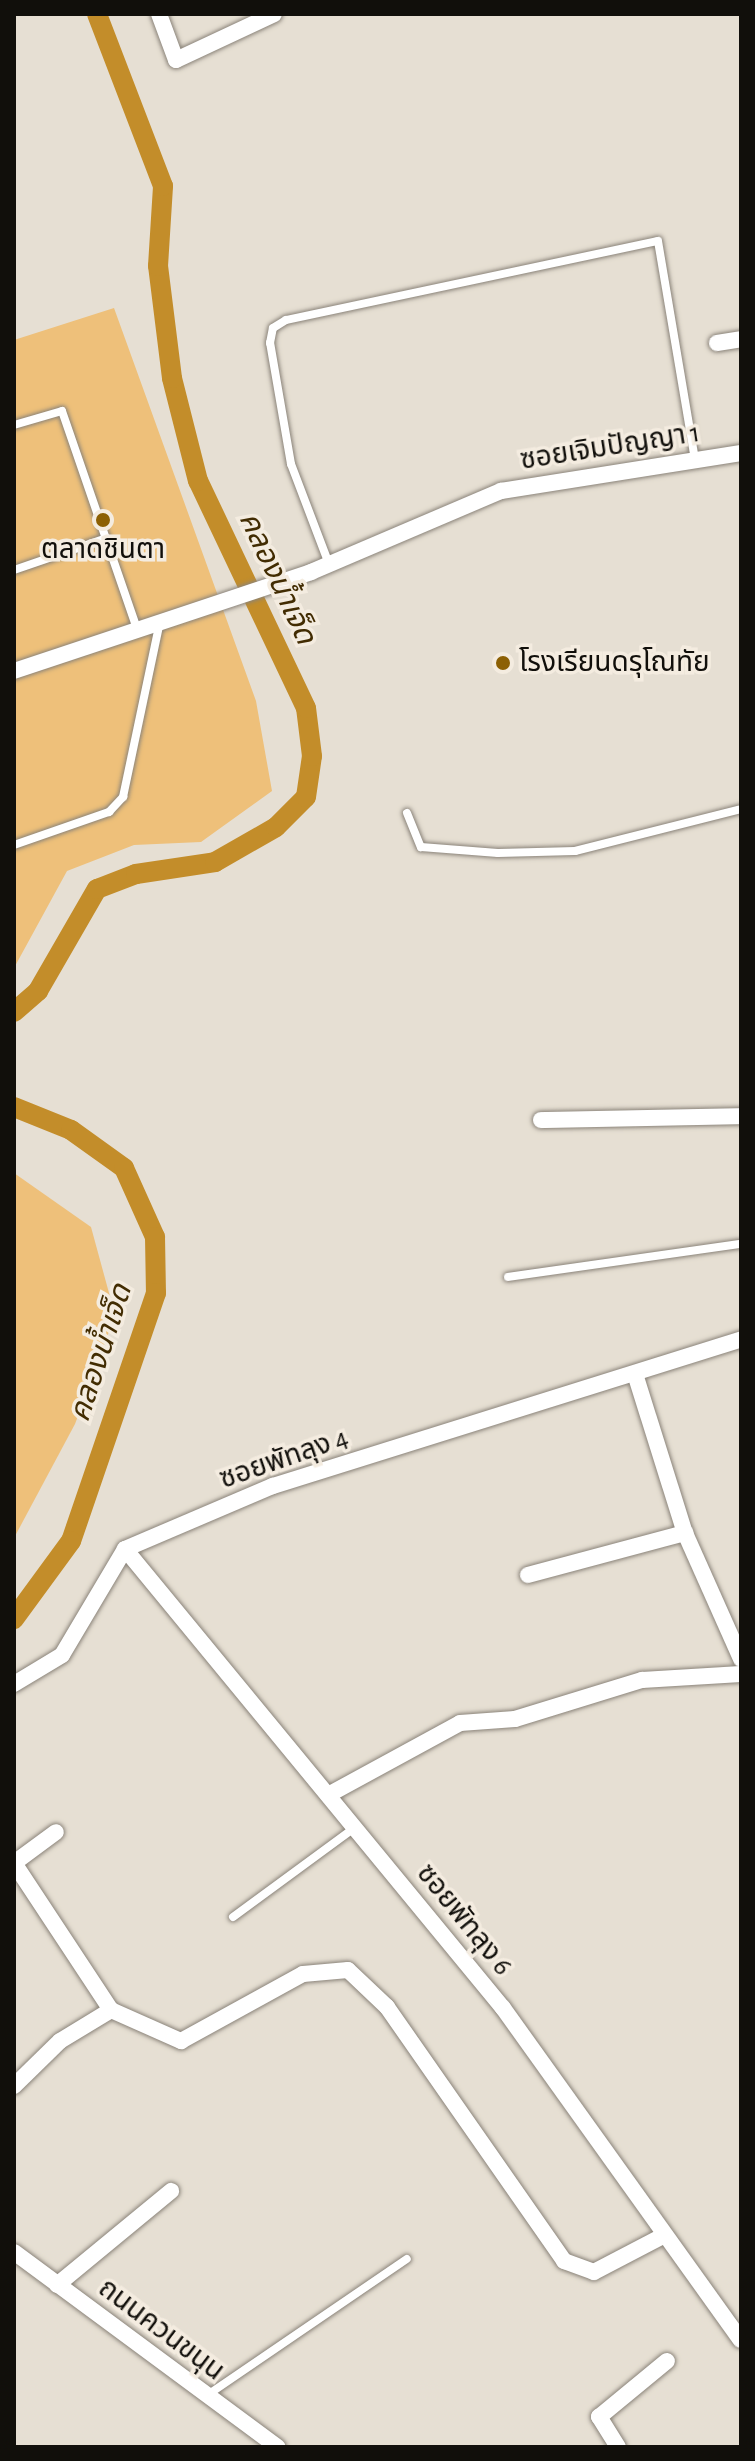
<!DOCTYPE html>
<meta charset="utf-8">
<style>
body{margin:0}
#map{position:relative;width:755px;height:2461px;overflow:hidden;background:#e6dfd3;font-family:"Alegreya Sans","Noto Sans Thai",sans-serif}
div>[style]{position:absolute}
.green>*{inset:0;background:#eec07a}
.canal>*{height:20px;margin:-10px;padding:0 10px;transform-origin:10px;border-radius:10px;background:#c38d2a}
.roads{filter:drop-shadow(0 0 2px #8a8379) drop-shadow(0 0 2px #8a8379)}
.service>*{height:8px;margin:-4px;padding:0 4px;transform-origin:4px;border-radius:4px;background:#fff}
.minor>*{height:16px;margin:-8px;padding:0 8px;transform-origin:8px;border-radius:8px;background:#fff}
.dots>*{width:22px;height:22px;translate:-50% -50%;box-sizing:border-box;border:4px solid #f4ece0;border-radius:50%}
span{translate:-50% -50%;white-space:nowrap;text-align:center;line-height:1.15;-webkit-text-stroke:7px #f4ece0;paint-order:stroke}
.street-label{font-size:28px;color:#110f0b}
.poi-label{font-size:28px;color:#110f0b}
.left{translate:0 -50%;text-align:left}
.water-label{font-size:30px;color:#422c02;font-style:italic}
.frame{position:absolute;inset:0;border:16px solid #110f0b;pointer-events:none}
</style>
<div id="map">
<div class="green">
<div style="clip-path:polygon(114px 308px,256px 701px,272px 791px,201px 842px,134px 845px,67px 871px,14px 968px,14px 340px)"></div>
<div style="clip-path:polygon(14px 1173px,91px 1227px,115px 1315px,75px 1424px,14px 1538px)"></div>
</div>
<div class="canal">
<div style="left:14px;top:1012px;width:32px;rotate:-41deg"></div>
<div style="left:38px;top:991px;width:118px;rotate:-60deg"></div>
<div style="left:97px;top:889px;width:42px;rotate:-21deg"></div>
<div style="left:136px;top:874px;width:80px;rotate:-8.6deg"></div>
<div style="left:215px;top:862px;width:70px;rotate:-29.8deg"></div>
<div style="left:276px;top:827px;width:42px;rotate:-45deg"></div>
<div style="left:306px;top:797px;width:41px;rotate:-81.7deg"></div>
<div style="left:312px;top:756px;width:48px;rotate:-97.1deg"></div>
<div style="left:306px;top:708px;width:251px;rotate:-115.4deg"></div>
<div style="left:198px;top:481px;width:106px;rotate:-104.2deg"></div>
<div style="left:172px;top:378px;width:113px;rotate:-97.1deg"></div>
<div style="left:158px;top:266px;width:80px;rotate:-86.4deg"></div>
<div style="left:163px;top:186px;width:184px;rotate:-111deg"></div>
<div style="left:14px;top:1107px;width:61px;rotate:22deg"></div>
<div style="left:71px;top:1130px;width:65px;rotate:35.6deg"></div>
<div style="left:124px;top:1168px;width:76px;rotate:65.8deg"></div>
<div style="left:155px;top:1237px;width:56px;rotate:89deg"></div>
<div style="left:156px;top:1293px;width:262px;rotate:108.9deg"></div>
<div style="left:71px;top:1541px;width:97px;rotate:126.2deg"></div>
</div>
<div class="roads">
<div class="service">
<div style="left:14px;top:425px;width:50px;rotate:-16.3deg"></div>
<div style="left:62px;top:411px;width:231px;rotate:71deg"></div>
<div style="left:329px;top:564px;width:107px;rotate:-110.8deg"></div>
<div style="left:291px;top:464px;width:123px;rotate:-99.8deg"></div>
<div style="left:270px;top:343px;width:15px;rotate:-79deg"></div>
<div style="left:273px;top:328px;width:15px;rotate:-32deg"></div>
<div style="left:286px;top:320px;width:380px;rotate:-12deg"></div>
<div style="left:658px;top:241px;width:222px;rotate:80.4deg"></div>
<div style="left:14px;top:570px;width:98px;rotate:-19deg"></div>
<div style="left:407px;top:813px;width:37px;rotate:68deg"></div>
<div style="left:421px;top:847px;width:77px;rotate:4.5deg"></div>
<div style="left:498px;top:853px;width:77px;rotate:-1.5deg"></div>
<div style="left:575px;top:851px;width:171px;rotate:-14.2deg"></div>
<div style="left:14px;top:845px;width:101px;rotate:-19.2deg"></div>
<div style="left:109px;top:812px;width:21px;rotate:-47deg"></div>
<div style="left:123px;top:797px;width:179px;rotate:-78.1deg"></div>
<div style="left:508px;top:1277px;width:235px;rotate:-8.1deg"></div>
<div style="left:233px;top:1917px;width:150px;rotate:-36.3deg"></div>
<div style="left:206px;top:2396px;width:243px;rotate:-34.3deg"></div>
</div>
<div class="minor">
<div style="left:159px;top:14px;width:49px;rotate:69.7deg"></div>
<div style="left:176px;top:60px;width:108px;rotate:-25.1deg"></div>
<div style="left:717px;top:343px;width:24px;rotate:-9deg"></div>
<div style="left:14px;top:671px;width:313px;rotate:-18.4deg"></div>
<div style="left:311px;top:572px;width:207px;rotate:-23.1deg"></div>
<div style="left:501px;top:491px;width:243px;rotate:-9deg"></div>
<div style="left:541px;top:1120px;width:200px;rotate:-1.1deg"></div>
<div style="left:636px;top:1377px;width:164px;rotate:72.6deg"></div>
<div style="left:685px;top:1533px;width:138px;rotate:66deg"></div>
<div style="left:125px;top:1549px;width:595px;rotate:50.53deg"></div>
<div style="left:503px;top:2008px;width:408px;rotate:54.4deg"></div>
<div style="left:528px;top:1575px;width:163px;rotate:-15deg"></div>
<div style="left:14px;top:1684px;width:56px;rotate:-31.1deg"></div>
<div style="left:62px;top:1655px;width:123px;rotate:-59.3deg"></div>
<div style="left:125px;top:1549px;width:161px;rotate:-23.1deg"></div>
<div style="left:273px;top:1486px;width:491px;rotate:-17.4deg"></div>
<div style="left:328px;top:1795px;width:150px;rotate:-28.6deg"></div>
<div style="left:460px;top:1723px;width:55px;rotate:-4.2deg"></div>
<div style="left:515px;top:1719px;width:133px;rotate:-17.1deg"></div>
<div style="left:642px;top:1680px;width:99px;rotate:-3.5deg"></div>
<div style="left:14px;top:1863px;width:176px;rotate:56.6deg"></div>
<div style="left:14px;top:1863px;width:52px;rotate:-36.4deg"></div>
<div style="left:14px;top:2086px;width:64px;rotate:-44.4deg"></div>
<div style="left:60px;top:2041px;width:60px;rotate:-31.3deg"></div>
<div style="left:111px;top:2010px;width:77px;rotate:23.9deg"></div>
<div style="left:181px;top:2041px;width:139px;rotate:-28.8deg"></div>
<div style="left:303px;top:1974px;width:45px;rotate:-5.1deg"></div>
<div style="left:348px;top:1970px;width:54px;rotate:43.5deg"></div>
<div style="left:387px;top:2007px;width:310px;rotate:55.1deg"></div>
<div style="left:564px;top:2261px;width:32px;rotate:20deg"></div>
<div style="left:594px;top:2272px;width:78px;rotate:-27.6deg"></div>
<div style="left:14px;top:2252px;width:328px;rotate:36.5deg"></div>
<div style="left:57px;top:2285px;width:148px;rotate:-39.5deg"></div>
<div style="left:618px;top:2447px;width:36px;rotate:-122deg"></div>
<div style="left:599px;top:2417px;width:88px;rotate:-39.5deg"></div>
</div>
</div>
<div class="dots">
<div style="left:103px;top:520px;background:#8c6004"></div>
<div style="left:503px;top:663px;background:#8c6004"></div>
</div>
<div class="street-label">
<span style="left:610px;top:447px;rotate:-9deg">ซอยเจิมปัญญา 1</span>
<span style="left:284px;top:1459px;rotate:-19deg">ซอยพัทลุง 4</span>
<span style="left:464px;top:1920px;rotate:51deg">ซอยพัทลุง 6</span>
<span style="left:161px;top:2330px;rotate:37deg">ถนนควนขนุน</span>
</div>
<div class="poi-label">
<span style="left:103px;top:550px">ตลาดชินตา</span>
<span class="left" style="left:519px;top:663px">โรงเรียนดรุโณทัย</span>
</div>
<div class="water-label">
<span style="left:277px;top:578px;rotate:65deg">คลองน้ำเจ็ด</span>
<span style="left:101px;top:1353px;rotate:-72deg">คลองน้ำเจ็ด</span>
</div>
<div class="frame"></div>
</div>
